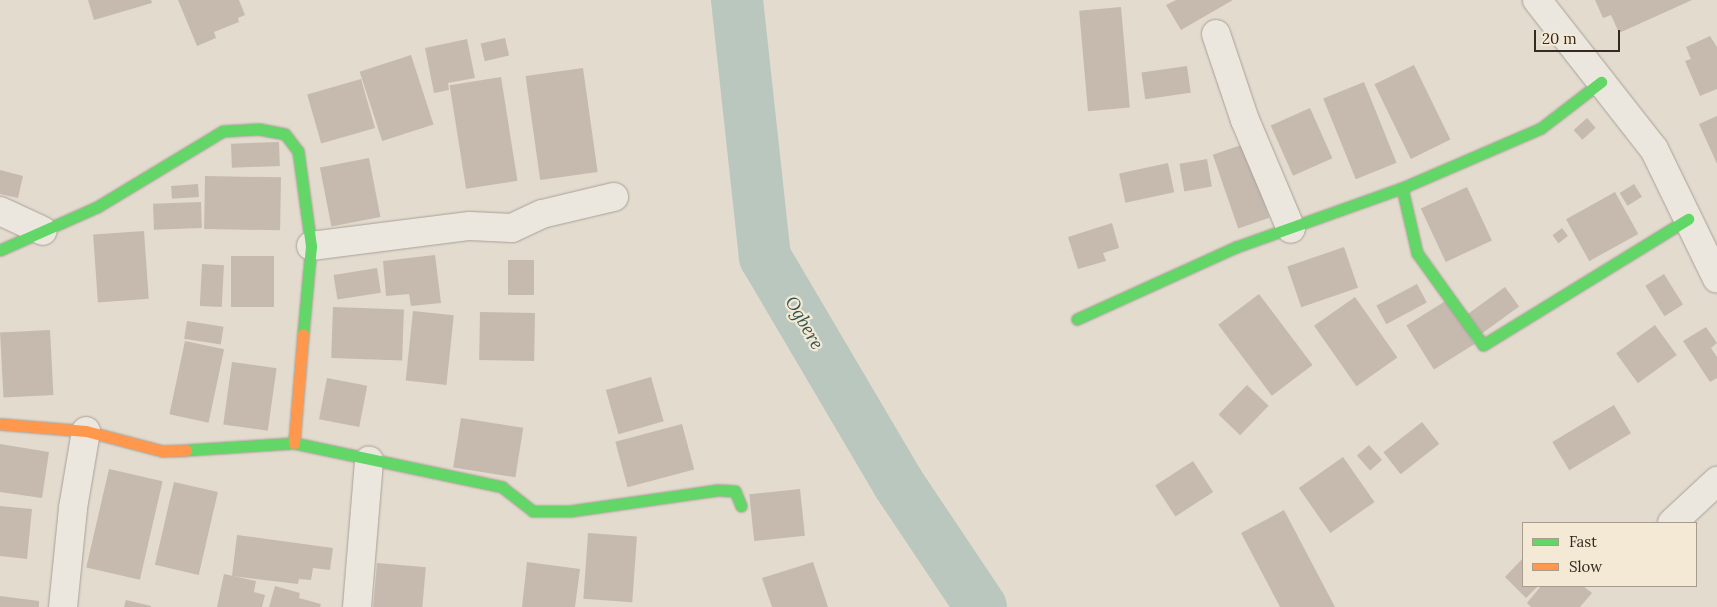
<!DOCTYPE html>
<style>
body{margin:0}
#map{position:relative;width:1717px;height:607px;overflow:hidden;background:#e3dbce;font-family:Lora,serif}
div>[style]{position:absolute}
.river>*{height:52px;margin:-26px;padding:0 26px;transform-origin:26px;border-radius:26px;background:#b9c7be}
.building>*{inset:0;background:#c6baaf;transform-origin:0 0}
.roads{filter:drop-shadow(0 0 1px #a8a197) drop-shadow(0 0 1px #a8a197)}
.street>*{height:28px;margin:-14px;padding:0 14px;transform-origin:14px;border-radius:14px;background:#ebe7df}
.fast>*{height:11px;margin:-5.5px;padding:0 5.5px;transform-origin:5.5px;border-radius:5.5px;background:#63d668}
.slow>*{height:11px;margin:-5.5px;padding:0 5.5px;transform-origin:5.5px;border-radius:5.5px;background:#ff974d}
span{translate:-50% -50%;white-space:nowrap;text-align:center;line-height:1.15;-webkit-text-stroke:4.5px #f3e9d5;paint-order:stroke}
.water-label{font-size:18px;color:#305551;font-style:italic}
.legend{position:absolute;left:1522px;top:522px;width:175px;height:65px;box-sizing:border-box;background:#f3e9d5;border:1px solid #a79c8d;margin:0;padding:6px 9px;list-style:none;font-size:15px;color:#362920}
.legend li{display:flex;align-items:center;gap:10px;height:25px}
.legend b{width:25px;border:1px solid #a79c8d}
.scale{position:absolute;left:1534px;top:30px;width:86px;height:22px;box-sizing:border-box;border:2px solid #362920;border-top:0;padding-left:6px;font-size:15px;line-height:18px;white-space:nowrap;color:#362920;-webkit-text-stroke:4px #f3e9d5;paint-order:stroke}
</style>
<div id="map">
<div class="river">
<div style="left:737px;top:0;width:259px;rotate:83.8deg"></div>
<div style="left:765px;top:257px;width:262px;rotate:59.5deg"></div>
<div style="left:898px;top:483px;width:149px;rotate:56.2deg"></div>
</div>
<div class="building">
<div style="clip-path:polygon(88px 0,151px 0,152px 3px,94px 20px)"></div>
<div style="clip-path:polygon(178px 0,239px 0,245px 15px,238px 18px,239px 22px,214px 32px,216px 38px,197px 46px)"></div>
<div style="clip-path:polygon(1176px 0,1233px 0,1181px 30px,1166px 5px)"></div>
<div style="clip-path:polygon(1595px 0,1692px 0,1619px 33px,1611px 15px,1603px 18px)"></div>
<div style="left:1121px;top:7px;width:101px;height:42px;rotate:85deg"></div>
<div style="clip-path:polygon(1710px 36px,1717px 47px,1717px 89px,1700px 96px,1685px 61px,1691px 59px,1686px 47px)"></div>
<div style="left:505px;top:38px;width:18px;height:25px;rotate:77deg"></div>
<div style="clip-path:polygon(467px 39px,475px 78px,448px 83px,449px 90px,434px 93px,425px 48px)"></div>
<div style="left:411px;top:55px;width:73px;height:54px;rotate:72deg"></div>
<div style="left:1414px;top:65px;width:83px;height:44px;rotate:64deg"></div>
<div style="left:1187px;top:66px;width:27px;height:46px;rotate:82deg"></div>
<div style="left:583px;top:68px;width:105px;height:58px;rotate:82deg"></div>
<div style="left:501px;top:77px;width:105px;height:52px;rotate:81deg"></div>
<div style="left:361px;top:79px;width:51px;height:56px;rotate:74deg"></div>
<div style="left:1364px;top:82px;width:87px;height:44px;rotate:68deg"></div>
<div style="left:1310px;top:108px;width:55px;height:43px;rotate:66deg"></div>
<div style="clip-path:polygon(1717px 116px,1717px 164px,1699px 124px)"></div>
<div style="left:1587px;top:118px;width:13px;height:18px;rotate:48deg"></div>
<div style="left:279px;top:142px;width:24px;height:48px;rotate:88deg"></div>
<div style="left:1244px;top:144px;width:78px;height:33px;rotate:71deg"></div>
<div style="left:369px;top:158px;width:60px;height:50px;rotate:79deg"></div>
<div style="left:1207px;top:159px;width:28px;height:28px;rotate:80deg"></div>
<div style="left:1168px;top:163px;width:30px;height:50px;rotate:78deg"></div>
<div style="clip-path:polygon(0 170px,23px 176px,18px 198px,0 194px)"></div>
<div style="left:205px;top:176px;width:76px;height:53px;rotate:1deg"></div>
<div style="left:198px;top:184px;width:13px;height:27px;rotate:86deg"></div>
<div style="left:1634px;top:184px;width:15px;height:17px;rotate:58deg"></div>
<div style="left:1467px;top:187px;width:59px;height:51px;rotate:65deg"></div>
<div style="left:1615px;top:192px;width:48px;height:56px;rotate:61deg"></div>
<div style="left:201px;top:202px;width:26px;height:48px;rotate:88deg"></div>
<div style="clip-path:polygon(1112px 223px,1119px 248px,1103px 253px,1106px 261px,1078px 269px,1068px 237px)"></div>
<div style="left:1562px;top:228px;width:10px;height:12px;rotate:53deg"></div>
<div style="left:144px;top:231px;width:68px;height:51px;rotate:86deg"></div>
<div style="left:1344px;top:247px;width:43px;height:60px;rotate:71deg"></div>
<div style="clip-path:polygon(435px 255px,441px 303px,411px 306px,409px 294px,386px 296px,383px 261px)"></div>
<div style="left:231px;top:256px;width:43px;height:51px"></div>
<div style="left:508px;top:260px;width:26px;height:35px"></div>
<div style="left:202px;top:264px;width:22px;height:42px;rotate:3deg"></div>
<div style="left:377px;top:268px;width:25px;height:44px;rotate:81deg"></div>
<div style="left:1664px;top:274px;width:36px;height:22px;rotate:58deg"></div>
<div style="left:1417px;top:284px;width:21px;height:46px;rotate:62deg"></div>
<div style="left:1505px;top:287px;width:24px;height:46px;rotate:54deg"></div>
<div style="left:1259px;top:294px;width:89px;height:51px;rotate:53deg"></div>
<div style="left:1355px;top:297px;width:74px;height:50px;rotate:55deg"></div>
<div style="left:1447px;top:300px;width:52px;height:48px;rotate:58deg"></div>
<div style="left:333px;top:307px;width:71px;height:51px;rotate:2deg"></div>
<div style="left:413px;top:311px;width:41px;height:70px;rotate:6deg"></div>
<div style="left:480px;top:312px;width:55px;height:48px;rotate:1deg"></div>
<div style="left:187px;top:321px;width:37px;height:18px;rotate:9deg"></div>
<div style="left:1655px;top:325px;width:37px;height:48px;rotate:54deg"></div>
<div style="clip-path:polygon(1706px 327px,1717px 343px,1711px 348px,1717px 357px,1717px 378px,1710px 382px,1683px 341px)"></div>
<div style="left:50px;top:330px;width:65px;height:50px;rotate:87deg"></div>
<div style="left:185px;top:341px;width:40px;height:75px;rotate:12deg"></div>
<div style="left:232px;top:362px;width:45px;height:63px;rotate:8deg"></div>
<div style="left:651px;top:377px;width:46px;height:47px;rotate:74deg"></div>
<div style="left:327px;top:378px;width:41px;height:42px;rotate:11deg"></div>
<div style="left:1247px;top:385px;width:30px;height:41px;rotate:44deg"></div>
<div style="left:1614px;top:405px;width:33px;height:72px;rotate:59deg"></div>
<div style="left:461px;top:418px;width:63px;height:50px;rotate:9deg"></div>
<div style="left:1422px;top:422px;width:28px;height:49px;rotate:52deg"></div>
<div style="left:682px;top:424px;width:47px;height:69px;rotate:75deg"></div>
<div style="clip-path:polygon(0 444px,49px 452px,42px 498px,0 492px)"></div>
<div style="left:1369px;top:445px;width:20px;height:16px;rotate:49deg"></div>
<div style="left:1343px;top:457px;width:55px;height:54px;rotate:55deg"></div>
<div style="left:1193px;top:461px;width:37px;height:45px;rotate:57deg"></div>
<div style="left:109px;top:469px;width:55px;height:101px;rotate:13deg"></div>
<div style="left:174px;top:482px;width:45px;height:85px;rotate:13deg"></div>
<div style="left:800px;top:489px;width:47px;height:51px;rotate:84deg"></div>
<div style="clip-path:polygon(0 506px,32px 509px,27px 559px,0 556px)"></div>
<div style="clip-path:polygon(1284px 510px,1335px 607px,1280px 607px,1241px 533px)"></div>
<div style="left:588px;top:533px;width:49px;height:66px;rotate:4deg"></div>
<div style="clip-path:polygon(237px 535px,333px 548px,330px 570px,313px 568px,311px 580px,299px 579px,298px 584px,232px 576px)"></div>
<div style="clip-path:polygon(1523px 558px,1523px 586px,1538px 586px,1526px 598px,1505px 577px)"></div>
<div style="clip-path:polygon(527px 562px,580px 569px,575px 607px,522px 607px)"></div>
<div style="clip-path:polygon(813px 562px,828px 607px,772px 607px,762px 578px)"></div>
<div style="left:377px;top:563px;width:49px;height:44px;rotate:5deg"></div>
<div style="clip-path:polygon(224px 574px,256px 581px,254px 592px,265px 595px,262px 607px,217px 607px)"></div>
<div style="clip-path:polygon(275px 586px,300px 593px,299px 598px,321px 604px,320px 607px,269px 607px)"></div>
<div style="clip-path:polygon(1541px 586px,1583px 586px,1592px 593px,1580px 607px,1531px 607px,1527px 603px)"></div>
<div style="clip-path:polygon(0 596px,39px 601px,39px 607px,0 607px)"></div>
<div style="clip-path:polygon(126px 600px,151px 606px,151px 607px,124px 607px)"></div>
</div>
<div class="roads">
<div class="street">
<div style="left:1537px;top:0;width:189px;rotate:51.9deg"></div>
<div style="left:1654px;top:149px;width:144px;rotate:64.1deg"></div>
<div style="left:1216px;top:34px;width:91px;rotate:71.4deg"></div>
<div style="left:1245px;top:120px;width:118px;rotate:67.1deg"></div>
<div style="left:0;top:211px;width:47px;rotate:24.9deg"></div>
<div style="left:311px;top:246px;width:160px;rotate:-7.2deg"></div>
<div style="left:470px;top:226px;width:42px;rotate:2.7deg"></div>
<div style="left:512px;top:228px;width:33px;rotate:-25deg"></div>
<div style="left:542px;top:214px;width:74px;rotate:-13.3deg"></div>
<div style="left:1672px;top:523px;width:62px;rotate:-43deg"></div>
<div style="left:63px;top:607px;width:100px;rotate:-84.2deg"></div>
<div style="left:73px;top:508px;width:78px;rotate:-80.4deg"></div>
<div style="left:357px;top:607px;width:147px;rotate:-85.3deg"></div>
</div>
<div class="fast">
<div style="left:1402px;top:188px;width:67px;rotate:77deg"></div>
<div style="left:1417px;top:253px;width:113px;rotate:54.3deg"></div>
<div style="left:1483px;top:345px;width:241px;rotate:-31.6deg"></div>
<div style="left:0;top:250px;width:106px;rotate:-23.9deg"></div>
<div style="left:97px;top:207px;width:147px;rotate:-31.1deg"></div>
<div style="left:223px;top:131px;width:36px;rotate:-3deg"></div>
<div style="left:259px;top:129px;width:26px;rotate:11deg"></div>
<div style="left:285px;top:134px;width:21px;rotate:53deg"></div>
<div style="left:298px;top:151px;width:96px;rotate:82.2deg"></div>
<div style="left:311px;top:246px;width:88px;rotate:95.2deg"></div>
<div style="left:1077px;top:319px;width:175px;rotate:-24.4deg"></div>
<div style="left:1236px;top:247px;width:176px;rotate:-19.6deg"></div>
<div style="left:1402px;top:188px;width:151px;rotate:-23.3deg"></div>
<div style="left:1541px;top:128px;width:76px;rotate:-37.5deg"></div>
<div style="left:186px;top:450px;width:108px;rotate:-3.7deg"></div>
<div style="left:294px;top:443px;width:213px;rotate:11.9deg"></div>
<div style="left:502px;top:487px;width:39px;rotate:38deg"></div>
<div style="left:533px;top:511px;width:37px"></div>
<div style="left:570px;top:511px;width:149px;rotate:-8.1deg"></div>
<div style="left:718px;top:490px;width:17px;rotate:3deg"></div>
<div style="left:735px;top:491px;width:16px;rotate:68deg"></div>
</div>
<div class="slow">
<div style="left:0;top:424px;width:86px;rotate:4.7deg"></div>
<div style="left:86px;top:431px;width:79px;rotate:14.7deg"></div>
<div style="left:162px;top:451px;width:24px;rotate:-2deg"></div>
<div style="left:294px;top:443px;width:109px;rotate:-85.3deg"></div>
</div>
</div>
<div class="water-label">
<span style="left:804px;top:323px;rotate:60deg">Ogbere</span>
</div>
<ul class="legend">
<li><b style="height:6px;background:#63d668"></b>Fast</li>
<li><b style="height:6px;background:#ff974d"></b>Slow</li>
</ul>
<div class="scale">20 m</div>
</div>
